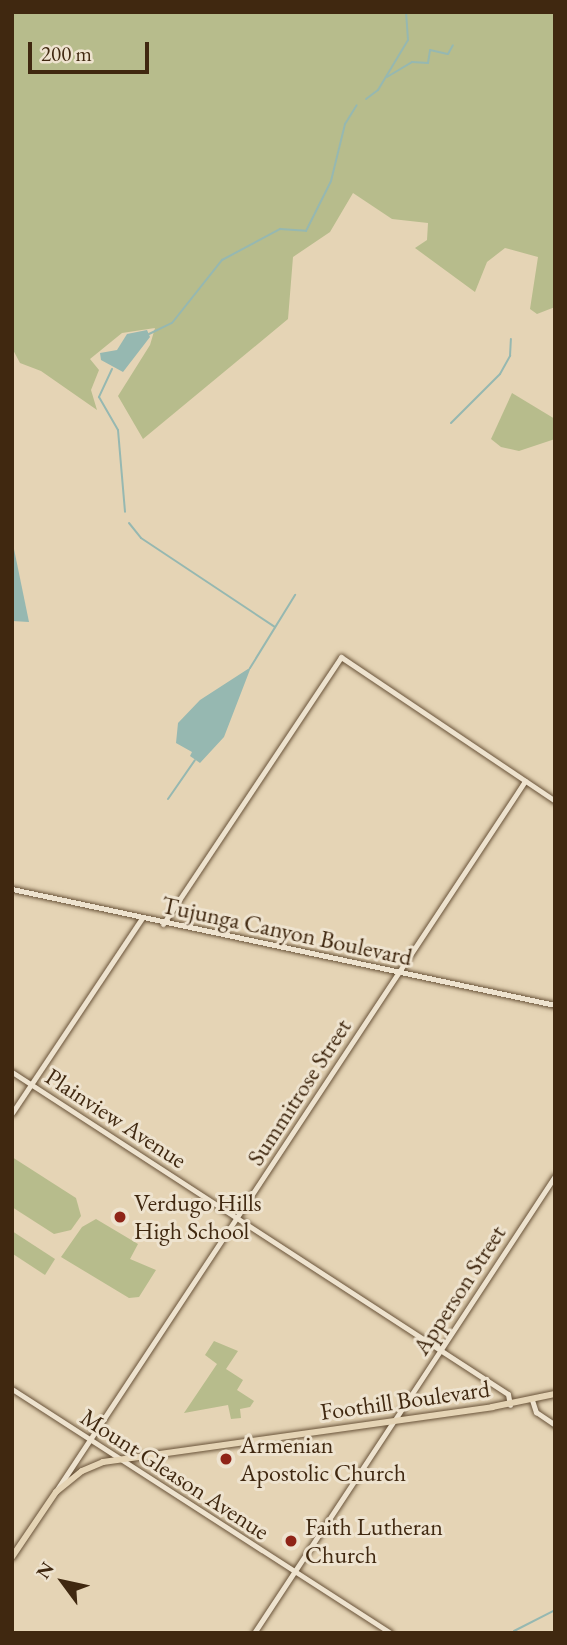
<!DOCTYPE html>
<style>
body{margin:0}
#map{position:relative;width:567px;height:1645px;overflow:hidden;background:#e5d4b5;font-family:"EB Garamond",serif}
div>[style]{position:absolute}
.green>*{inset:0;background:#b7bc8c}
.water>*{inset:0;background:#96b8b1}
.stream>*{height:2px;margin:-1px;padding:0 1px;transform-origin:1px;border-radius:1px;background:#96b8b1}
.roads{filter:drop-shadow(0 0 2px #695339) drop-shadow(0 0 2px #695339)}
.tertiary>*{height:5px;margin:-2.5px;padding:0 2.5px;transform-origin:2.5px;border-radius:2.5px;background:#eee3cf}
.secondary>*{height:5px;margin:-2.5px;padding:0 2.5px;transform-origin:2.5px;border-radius:2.5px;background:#eee3cf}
.primary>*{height:6px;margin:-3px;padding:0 3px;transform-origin:3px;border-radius:3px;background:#e5d4b5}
.dots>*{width:19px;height:19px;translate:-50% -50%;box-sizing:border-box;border:4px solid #eee3cf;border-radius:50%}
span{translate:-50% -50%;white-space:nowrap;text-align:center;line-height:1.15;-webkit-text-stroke:6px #eee3cf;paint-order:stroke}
.street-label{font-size:24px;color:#402810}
.poi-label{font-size:24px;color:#402810}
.left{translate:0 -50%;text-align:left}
.frame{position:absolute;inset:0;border:14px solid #402810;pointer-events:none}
.north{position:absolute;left:28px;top:1547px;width:70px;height:70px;-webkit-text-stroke:5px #eee3cf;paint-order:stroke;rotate:303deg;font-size:19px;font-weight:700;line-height:28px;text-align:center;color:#402810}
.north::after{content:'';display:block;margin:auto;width:24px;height:32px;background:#402810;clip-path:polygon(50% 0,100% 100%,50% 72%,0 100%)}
.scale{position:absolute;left:28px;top:42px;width:121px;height:32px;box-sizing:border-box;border:4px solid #402810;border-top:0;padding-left:9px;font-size:21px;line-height:24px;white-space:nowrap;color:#402810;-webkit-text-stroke:5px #eee3cf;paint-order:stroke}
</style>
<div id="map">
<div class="green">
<div style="clip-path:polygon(12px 12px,555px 12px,555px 307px,537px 314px,530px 309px,538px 257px,505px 248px,487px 262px,475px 292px,415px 248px,427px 240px,428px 223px,392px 219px,353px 193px,330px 232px,293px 257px,288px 319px,143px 439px,118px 396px,150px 345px,155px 328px,122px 333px,90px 359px,99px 370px,91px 390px,97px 410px,41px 371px,20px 363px,12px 348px)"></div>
<div style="clip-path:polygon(512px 393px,555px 419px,555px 439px,519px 451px,501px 447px,491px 439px)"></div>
<div style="clip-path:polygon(12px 1157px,76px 1198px,81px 1216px,71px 1230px,54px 1234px,12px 1207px)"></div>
<div style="clip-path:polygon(96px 1219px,138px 1244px,130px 1259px,156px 1270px,139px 1297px,129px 1298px,61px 1257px,82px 1227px)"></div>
<div style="clip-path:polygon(12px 1231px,55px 1259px,45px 1275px,13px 1254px)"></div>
<div style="clip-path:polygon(214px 1341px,238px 1351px,226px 1369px,243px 1380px,237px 1390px,254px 1401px,250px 1407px,240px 1409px,241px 1418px,231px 1419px,228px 1405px,184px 1413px,217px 1364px,205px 1355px)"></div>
</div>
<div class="water">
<div style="clip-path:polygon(147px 330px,150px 337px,123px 372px,101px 360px,100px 353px,117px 350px,127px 334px)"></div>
<div style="clip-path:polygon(12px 548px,14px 549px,29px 622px,12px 621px)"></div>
<div style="clip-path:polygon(251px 667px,224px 737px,200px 763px,190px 756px,192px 752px,176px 743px,178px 723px,200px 700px)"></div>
</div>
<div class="stream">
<div style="left:387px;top:77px;width:29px;rotate:-31deg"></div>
<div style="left:412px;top:62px;width:16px;rotate:4deg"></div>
<div style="left:428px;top:63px;width:13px;rotate:-81deg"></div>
<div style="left:430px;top:50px;width:18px;rotate:13deg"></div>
<div style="left:448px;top:54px;width:10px;rotate:-61deg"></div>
<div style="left:366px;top:99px;width:15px;rotate:-37deg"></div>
<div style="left:378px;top:90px;width:58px;rotate:-59deg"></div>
<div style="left:408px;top:40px;width:28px;rotate:-94deg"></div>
<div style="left:149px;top:334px;width:25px;rotate:-26deg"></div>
<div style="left:172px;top:323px;width:80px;rotate:-51.6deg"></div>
<div style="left:222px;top:260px;width:66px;rotate:-28.1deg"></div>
<div style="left:280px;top:229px;width:26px;rotate:4deg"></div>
<div style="left:306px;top:231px;width:56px;rotate:-63.4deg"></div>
<div style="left:331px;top:181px;width:59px;rotate:-76.2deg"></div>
<div style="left:345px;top:124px;width:22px;rotate:-58deg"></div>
<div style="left:112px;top:369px;width:31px;rotate:115deg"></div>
<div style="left:99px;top:397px;width:38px;rotate:60deg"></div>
<div style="left:118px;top:430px;width:82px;rotate:85.1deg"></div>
<div style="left:451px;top:423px;width:69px;rotate:-45deg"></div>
<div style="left:500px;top:374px;width:21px;rotate:-61deg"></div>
<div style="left:510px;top:356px;width:17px;rotate:-87deg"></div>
<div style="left:129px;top:523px;width:19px;rotate:51deg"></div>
<div style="left:141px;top:538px;width:161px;rotate:33.6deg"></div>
<div style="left:250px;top:668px;width:86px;rotate:-58.3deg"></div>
<div style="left:168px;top:799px;width:47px;rotate:-55.3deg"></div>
<div style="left:514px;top:1631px;width:46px;rotate:-27.1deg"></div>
</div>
<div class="roads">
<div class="tertiary">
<div style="left:12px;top:889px;width:555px;rotate:12.06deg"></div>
<div style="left:163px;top:924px;width:321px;rotate:-56.3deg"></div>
<div style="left:341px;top:657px;width:258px;rotate:33.9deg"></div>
<div style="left:12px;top:1072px;width:591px;rotate:32.99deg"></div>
<div style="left:508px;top:1394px;width:11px;rotate:80deg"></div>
<div style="left:12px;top:1113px;width:234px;rotate:-56.3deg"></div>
<div style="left:12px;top:1389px;width:450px;rotate:32.8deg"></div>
<div style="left:532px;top:1400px;width:13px;rotate:72deg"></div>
<div style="left:536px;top:1412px;width:23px;rotate:34deg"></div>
<div style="left:56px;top:1491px;width:851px;rotate:-56.55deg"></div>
<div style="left:254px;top:1633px;width:254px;rotate:-56.6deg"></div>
</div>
<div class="secondary">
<div style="left:394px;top:1421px;width:293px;rotate:-56.7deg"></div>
</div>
<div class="primary">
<div style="left:12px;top:1557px;width:78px;rotate:-55.9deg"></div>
<div style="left:56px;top:1492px;width:33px;rotate:-39deg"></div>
<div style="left:82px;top:1471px;width:23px;rotate:-23deg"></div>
<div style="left:103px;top:1462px;width:393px;rotate:-8deg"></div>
<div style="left:492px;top:1407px;width:64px;rotate:-11.7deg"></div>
</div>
</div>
<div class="dots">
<div style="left:120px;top:1217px;background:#8f2418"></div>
<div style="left:226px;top:1459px;background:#8f2418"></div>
<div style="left:291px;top:1541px;background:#8f2418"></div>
</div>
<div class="street-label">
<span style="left:287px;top:931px;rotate:12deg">Tujunga Canyon Boulevard</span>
<span style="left:299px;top:1092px;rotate:-57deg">Summitrose Street</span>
<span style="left:116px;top:1118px;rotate:33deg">Plainview Avenue</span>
<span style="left:459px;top:1290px;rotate:-57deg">Apperson Street</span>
<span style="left:405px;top:1400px;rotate:-8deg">Foothill Boulevard</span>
<span style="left:175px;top:1474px;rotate:33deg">Mount Gleason Avenue</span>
</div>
<div class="poi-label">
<span class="left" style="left:134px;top:1217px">Verdugo Hills<br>High School</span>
<span class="left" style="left:240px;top:1459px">Armenian<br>Apostolic Church</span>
<span class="left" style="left:305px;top:1541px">Faith Lutheran<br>Church</span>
</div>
<div class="frame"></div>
<div class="north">N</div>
<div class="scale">200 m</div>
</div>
